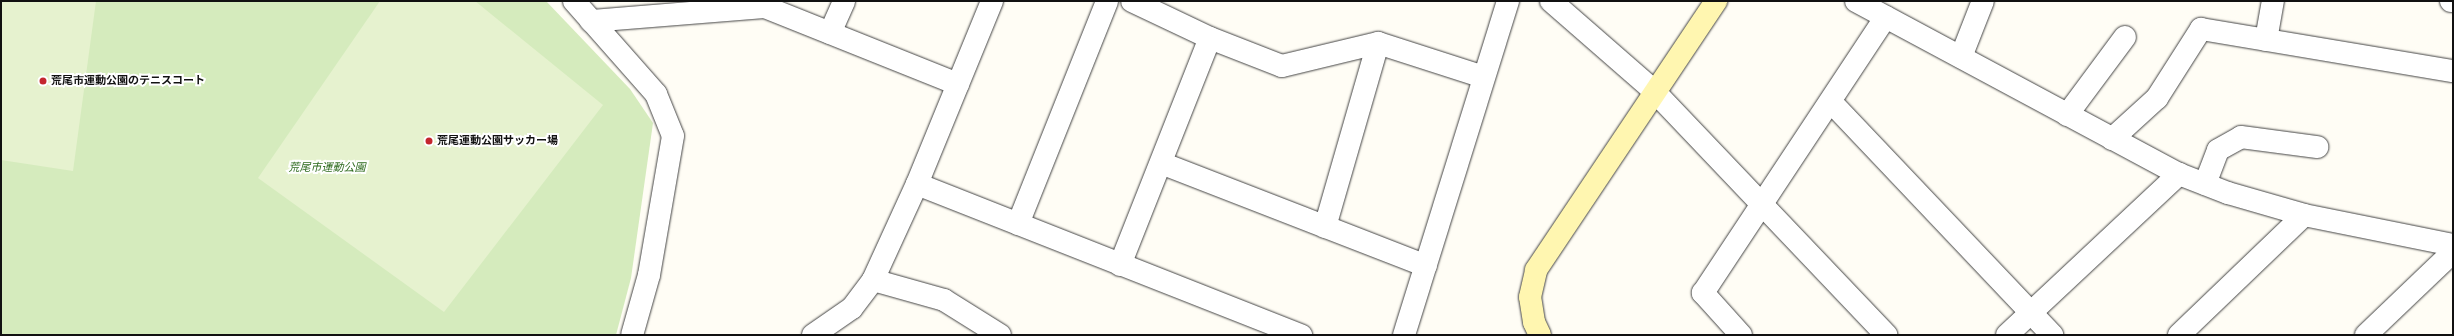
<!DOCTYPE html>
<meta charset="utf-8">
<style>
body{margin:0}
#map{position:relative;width:2454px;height:336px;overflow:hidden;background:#fffdf5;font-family:Bitter,"Noto Sans JP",serif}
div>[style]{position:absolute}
.green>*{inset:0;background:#d5ebbd}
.pitch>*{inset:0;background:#e6f2cf}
.roads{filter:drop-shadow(0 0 1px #444) drop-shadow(0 0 1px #444)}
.street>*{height:22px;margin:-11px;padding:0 11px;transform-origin:11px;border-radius:11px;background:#fff}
.secondary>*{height:22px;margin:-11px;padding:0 11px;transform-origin:11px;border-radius:11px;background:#fff6b0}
.dots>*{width:11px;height:11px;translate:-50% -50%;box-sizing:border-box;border:2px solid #fff;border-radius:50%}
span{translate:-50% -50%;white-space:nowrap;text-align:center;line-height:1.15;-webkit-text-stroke:4px #fff;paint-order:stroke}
.poi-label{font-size:11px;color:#111;font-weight:700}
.left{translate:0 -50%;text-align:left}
.park-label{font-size:11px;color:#2f6b1f;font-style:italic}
.frame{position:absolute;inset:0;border:2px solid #111;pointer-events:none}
</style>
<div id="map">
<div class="green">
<div style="clip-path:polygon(1px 1px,546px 1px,630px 89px,653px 123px,631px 278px,616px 335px,1px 335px)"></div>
</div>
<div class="pitch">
<div style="clip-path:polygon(1px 1px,96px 1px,73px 171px,1px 160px)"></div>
<div style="clip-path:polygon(380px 1px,475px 1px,603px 105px,444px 312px,258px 178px)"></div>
</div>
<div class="roads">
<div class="street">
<div style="left:574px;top:1px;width:124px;rotate:48.6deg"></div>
<div style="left:656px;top:94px;width:45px;rotate:68deg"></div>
<div style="left:673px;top:136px;width:141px;rotate:99.8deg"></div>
<div style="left:649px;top:275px;width:62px;rotate:105.8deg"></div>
<div style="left:1132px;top:1px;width:86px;rotate:25.4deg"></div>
<div style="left:1210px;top:38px;width:77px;rotate:21.3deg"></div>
<div style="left:1282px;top:66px;width:99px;rotate:-13.5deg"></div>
<div style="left:1378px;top:43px;width:111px;rotate:17.8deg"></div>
<div style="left:1551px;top:1px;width:137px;rotate:41.1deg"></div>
<div style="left:1654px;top:91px;width:337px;rotate:46.4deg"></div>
<div style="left:1856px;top:1px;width:366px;rotate:28.2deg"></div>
<div style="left:2179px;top:174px;width:53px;rotate:21.2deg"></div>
<div style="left:2228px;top:193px;width:79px;rotate:16.1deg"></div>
<div style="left:2304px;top:215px;width:152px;rotate:11.4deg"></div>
<div style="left:2451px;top:1px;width:1px"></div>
<div style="left:591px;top:21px;width:175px;rotate:-4.6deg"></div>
<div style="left:765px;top:7px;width:208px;rotate:21.8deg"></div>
<div style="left:830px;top:33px;width:35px;rotate:-66deg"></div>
<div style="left:2266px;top:40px;width:40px;rotate:-80deg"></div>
<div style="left:1961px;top:57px;width:60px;rotate:-68.6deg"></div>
<div style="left:1832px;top:103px;width:320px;rotate:46.5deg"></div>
<div style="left:2067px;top:115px;width:97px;rotate:-53.4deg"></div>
<div style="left:2112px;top:139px;width:61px;rotate:-42.3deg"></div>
<div style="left:2157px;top:98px;width:82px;rotate:-57.5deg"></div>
<div style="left:2201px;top:29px;width:255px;rotate:9.5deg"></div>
<div style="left:1161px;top:163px;width:284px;rotate:21.2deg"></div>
<div style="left:917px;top:184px;width:413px;rotate:21.5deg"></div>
<div style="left:2205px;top:184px;width:36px;rotate:-69deg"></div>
<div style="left:2218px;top:150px;width:26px;rotate:-29deg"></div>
<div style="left:2241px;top:137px;width:77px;rotate:7.5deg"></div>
<div style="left:1018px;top:224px;width:240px;rotate:-68.2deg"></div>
<div style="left:1325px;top:227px;width:191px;rotate:-73.9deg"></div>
<div style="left:1120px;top:265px;width:244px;rotate:-68.4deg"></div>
<div style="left:873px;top:280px;width:74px;rotate:15.7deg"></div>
<div style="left:944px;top:300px;width:66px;rotate:32deg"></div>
<div style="left:813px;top:335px;width:47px;rotate:-34.7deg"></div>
<div style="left:852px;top:308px;width:35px;rotate:-53deg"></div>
<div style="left:873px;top:280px;width:106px;rotate:-65.4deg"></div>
<div style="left:917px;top:184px;width:198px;rotate:-67.7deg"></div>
<div style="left:1404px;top:335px;width:350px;rotate:-72.7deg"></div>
<div style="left:1741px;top:335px;width:57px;rotate:-132.1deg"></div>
<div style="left:1703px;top:293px;width:331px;rotate:-56.5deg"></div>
<div style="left:2007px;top:335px;width:236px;rotate:-43.1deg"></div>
<div style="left:2179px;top:335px;width:173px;rotate:-43.8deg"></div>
<div style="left:2366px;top:335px;width:120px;rotate:-43.7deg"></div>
</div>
<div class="secondary">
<div style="left:1540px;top:335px;width:14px;rotate:-115deg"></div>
<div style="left:1534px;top:322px;width:25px;rotate:-99deg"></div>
<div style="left:1530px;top:297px;width:28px;rotate:-77deg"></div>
<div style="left:1536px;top:270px;width:324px;rotate:-56.2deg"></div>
</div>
</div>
<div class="dots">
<div style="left:43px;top:81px;background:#c4262e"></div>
<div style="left:429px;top:141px;background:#c4262e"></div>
</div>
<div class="poi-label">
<span class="left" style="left:51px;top:81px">荒尾市運動公園のテニスコート</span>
<span class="left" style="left:437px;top:141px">荒尾運動公園サッカー場</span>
</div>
<div class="park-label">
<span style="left:327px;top:168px">荒尾市運動公園</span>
</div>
<div class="frame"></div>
</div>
